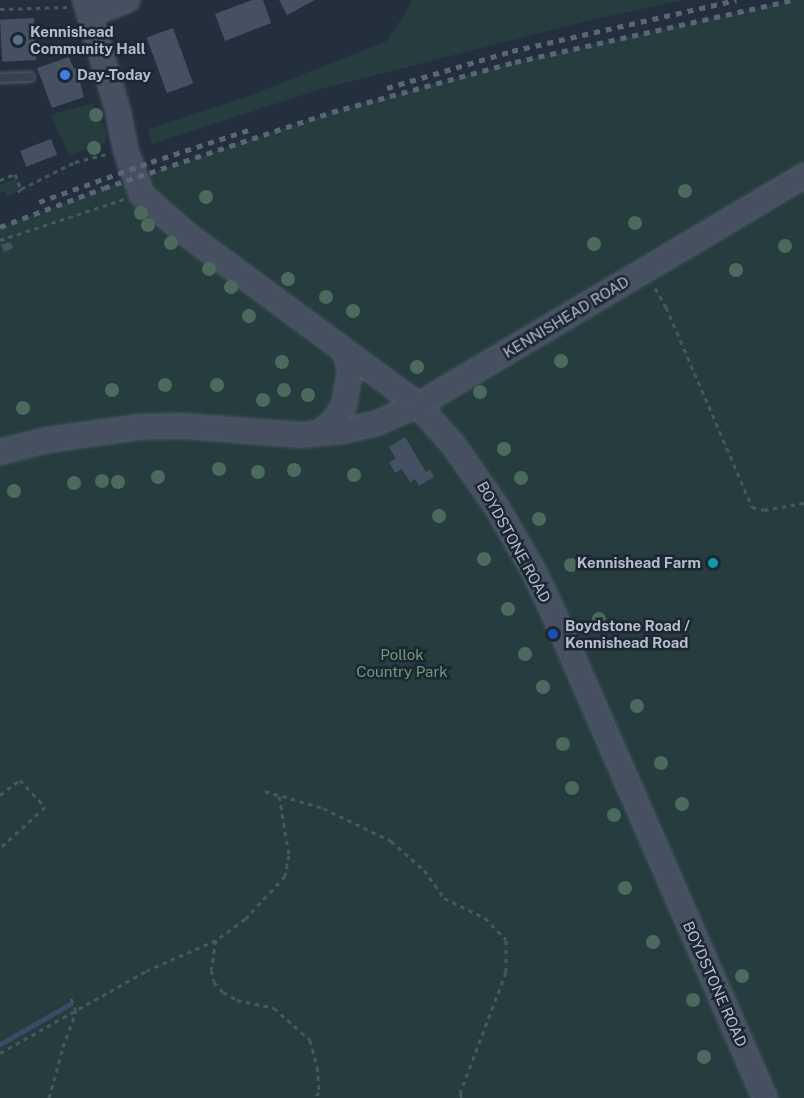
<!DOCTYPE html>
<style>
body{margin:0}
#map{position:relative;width:804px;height:1098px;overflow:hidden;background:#242f3e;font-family:"Public Sans",sans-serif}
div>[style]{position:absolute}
.green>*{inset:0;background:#263c3f}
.stream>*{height:5px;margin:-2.5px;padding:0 2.5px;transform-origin:2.5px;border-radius:2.5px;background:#394c67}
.building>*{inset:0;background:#455162;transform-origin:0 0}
.path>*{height:3px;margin-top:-1.5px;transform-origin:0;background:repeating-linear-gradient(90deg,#44595c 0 4.5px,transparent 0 9px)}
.roads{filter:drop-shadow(0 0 2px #565f6c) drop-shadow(0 0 2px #565f6c)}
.lane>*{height:8px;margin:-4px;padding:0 4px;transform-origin:4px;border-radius:4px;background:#38414e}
.secondary>*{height:22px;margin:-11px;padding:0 11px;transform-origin:11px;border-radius:11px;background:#465061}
.rail>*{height:4.5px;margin-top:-2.25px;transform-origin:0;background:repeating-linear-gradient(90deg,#5a6575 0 6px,transparent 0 12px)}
.trees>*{width:14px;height:14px;margin:-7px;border-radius:50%;background:#4b6a5d}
.dots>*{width:16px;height:16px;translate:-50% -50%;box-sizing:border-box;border:3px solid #1d2633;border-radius:50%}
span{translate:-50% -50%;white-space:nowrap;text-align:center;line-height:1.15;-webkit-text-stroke:5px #1d2633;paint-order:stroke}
.poi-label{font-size:15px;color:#b4bcc9;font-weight:700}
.left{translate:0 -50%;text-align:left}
.right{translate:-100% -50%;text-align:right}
.street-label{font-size:15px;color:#b4bcc9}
.park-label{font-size:15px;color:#6b9a76}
</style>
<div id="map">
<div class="green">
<div style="clip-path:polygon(413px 0,684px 0,595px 19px,324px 88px,152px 144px,148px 129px,243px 98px,387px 41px)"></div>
<div style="clip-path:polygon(793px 0,804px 0,804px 1098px,0 1098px,0 227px,104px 188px,332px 112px,515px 62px)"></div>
<div style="clip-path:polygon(93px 103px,107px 133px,105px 143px,70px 155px,50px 115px)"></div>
<div style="clip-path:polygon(17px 178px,21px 189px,7px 197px,5px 192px,0 193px,0 185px)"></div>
</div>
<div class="stream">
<div style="left:0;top:1044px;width:81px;rotate:-29.7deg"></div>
</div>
<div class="building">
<div style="clip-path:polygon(252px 0,263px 0,271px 23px,225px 41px,215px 14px)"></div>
<div style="clip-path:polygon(279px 0,315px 0,287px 15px)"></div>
<div style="left:34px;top:18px;width:42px;height:34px;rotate:87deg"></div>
<div style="left:173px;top:28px;width:59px;height:28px;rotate:70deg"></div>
<div style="clip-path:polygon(69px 57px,74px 69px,76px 68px,84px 97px,52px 108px,37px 68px)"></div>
<div style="left:51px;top:139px;width:17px;height:33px;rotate:69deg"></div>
<div style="clip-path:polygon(11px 242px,13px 248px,4px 252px,1px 245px)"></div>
<div style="clip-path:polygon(405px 437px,426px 472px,430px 470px,434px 477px,419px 486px,415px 479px,410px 482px,402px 469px,395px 473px,389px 462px,396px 459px,389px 447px)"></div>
</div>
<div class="path">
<div style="left:0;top:9px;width:67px;rotate:-1.7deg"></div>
<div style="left:0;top:180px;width:16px;rotate:-22deg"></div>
<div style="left:15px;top:174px;width:16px;rotate:68deg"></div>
<div style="left:21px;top:189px;width:6px;rotate:135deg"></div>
<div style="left:21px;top:189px;width:60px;rotate:-26.6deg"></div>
<div style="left:75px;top:162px;width:34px;rotate:-14deg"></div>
<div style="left:0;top:240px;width:131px;rotate:-18.3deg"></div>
<div style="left:655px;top:288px;width:22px;rotate:60deg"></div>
<div style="left:666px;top:307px;width:218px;rotate:66.7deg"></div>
<div style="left:752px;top:507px;width:12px;rotate:14deg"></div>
<div style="left:764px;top:510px;width:41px;rotate:-9.9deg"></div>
<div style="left:265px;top:791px;width:60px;rotate:16.3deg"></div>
<div style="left:323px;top:808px;width:76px;rotate:25.9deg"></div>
<div style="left:391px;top:841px;width:44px;rotate:41.3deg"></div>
<div style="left:424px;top:870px;width:34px;rotate:54deg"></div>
<div style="left:444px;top:898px;width:46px;rotate:26deg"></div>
<div style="left:485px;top:918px;width:30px;rotate:46deg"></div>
<div style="left:506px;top:940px;width:32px;rotate:90deg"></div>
<div style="left:506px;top:972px;width:129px;rotate:110.8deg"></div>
<div style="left:460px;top:1093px;width:5px;rotate:68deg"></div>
<div style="left:0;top:795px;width:25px;rotate:-37deg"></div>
<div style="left:20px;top:780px;width:37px;rotate:47deg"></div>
<div style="left:45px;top:807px;width:61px;rotate:137.7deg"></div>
<div style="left:279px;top:796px;width:60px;rotate:80.4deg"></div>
<div style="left:289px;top:855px;width:21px;rotate:101deg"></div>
<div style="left:285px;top:876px;width:59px;rotate:132.9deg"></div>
<div style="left:245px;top:919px;width:36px;rotate:144deg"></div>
<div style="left:216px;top:940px;width:30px;rotate:99deg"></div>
<div style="left:211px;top:970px;width:12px;rotate:76deg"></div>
<div style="left:214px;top:982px;width:13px;rotate:48deg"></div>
<div style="left:223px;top:992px;width:16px;rotate:30deg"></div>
<div style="left:237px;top:1000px;width:38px;rotate:12deg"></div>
<div style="left:274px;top:1008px;width:48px;rotate:41.6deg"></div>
<div style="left:310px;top:1040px;width:28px;rotate:75deg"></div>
<div style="left:317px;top:1067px;width:25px;rotate:85deg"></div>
<div style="left:319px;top:1092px;width:7px;rotate:124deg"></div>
<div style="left:0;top:1053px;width:167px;rotate:-29.3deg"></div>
<div style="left:146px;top:971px;width:77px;rotate:-23.9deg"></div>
<div style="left:49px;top:1098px;width:53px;rotate:-74.6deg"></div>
<div style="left:63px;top:1047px;width:38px;rotate:-70deg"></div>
<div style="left:76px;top:1011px;width:18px;rotate:-112deg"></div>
</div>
<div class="roads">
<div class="lane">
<div style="left:0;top:78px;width:30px;rotate:-2deg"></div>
</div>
<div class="secondary">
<div style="left:85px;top:0;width:116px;rotate:73.4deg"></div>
<div style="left:118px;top:111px;width:41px;rotate:78.7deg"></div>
<div style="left:126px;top:151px;width:47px;rotate:70deg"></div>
<div style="left:142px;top:195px;width:57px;rotate:41.5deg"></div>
<div style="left:185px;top:233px;width:290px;rotate:36.4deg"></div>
<div style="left:418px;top:405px;width:55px;rotate:48.7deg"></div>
<div style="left:454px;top:446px;width:73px;rotate:55deg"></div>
<div style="left:496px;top:506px;width:74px;rotate:60deg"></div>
<div style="left:533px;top:570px;width:49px;rotate:64.5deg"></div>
<div style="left:554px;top:614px;width:528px;rotate:66.45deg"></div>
<div style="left:90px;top:14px;width:40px;rotate:-20.2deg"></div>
<div style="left:318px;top:433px;width:19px;rotate:-36deg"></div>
<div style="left:333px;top:422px;width:20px;rotate:-57deg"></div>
<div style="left:344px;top:405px;width:35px;rotate:-80deg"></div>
<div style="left:350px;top:371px;width:20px;rotate:-105deg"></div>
<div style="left:0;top:452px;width:49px;rotate:-14.3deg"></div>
<div style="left:47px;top:440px;width:92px;rotate:-8.1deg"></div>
<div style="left:138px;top:427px;width:45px;rotate:-1.3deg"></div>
<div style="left:183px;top:426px;width:118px;rotate:4.4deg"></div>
<div style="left:301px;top:435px;width:42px;rotate:-5.4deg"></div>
<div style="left:343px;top:431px;width:35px;rotate:-13deg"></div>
<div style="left:377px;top:423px;width:45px;rotate:-23.7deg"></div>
<div style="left:418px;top:405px;width:449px;rotate:-30.7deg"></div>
</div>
</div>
<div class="rail">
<div style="left:387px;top:88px;width:130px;rotate:-16.5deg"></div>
<div style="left:512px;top:51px;width:230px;rotate:-12.8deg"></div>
<div style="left:39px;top:202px;width:119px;rotate:-19.7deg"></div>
<div style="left:151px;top:162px;width:103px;rotate:-18.1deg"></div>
<div style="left:0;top:227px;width:111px;rotate:-20.6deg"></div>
<div style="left:104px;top:188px;width:240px;rotate:-18.4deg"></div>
<div style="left:332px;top:112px;width:190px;rotate:-15.3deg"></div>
<div style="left:515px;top:62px;width:285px;rotate:-12.6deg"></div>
</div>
<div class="trees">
<div style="left:96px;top:115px"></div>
<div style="left:94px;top:148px"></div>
<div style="left:685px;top:191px"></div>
<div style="left:206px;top:197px"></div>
<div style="left:141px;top:213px"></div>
<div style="left:635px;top:223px"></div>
<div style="left:148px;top:225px"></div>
<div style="left:171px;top:243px"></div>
<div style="left:594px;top:244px"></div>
<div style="left:785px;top:246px"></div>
<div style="left:209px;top:269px"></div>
<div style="left:736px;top:270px"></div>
<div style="left:288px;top:279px"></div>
<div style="left:231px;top:287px"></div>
<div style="left:326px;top:297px"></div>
<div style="left:353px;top:311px"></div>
<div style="left:249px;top:316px"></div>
<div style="left:561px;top:361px"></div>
<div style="left:282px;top:362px"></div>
<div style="left:417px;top:367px"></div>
<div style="left:165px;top:385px"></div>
<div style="left:217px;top:385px"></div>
<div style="left:112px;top:390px"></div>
<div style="left:284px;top:390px"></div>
<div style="left:480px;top:392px"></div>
<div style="left:308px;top:395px"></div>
<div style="left:263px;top:400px"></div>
<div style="left:23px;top:408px"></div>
<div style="left:504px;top:449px"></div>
<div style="left:219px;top:469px"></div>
<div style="left:294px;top:470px"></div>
<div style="left:258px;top:472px"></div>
<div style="left:354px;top:475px"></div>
<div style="left:158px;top:477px"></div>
<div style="left:521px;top:478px"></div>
<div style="left:102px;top:481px"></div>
<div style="left:118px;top:482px"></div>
<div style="left:74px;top:483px"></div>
<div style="left:14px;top:491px"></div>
<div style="left:439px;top:516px"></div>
<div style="left:539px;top:519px"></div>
<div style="left:484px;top:559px"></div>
<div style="left:571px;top:565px"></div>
<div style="left:508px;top:609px"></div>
<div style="left:599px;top:619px"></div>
<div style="left:525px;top:654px"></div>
<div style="left:543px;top:687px"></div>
<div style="left:637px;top:706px"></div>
<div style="left:563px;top:744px"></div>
<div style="left:661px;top:763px"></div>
<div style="left:572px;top:788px"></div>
<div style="left:682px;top:804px"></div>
<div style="left:614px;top:815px"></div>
<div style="left:625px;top:888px"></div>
<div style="left:653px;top:942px"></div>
<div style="left:742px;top:976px"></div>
<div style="left:693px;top:1000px"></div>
<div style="left:704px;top:1057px"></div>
</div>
<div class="dots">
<div style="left:18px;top:40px;background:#5c6f8a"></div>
<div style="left:65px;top:75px;background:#3f7fe0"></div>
<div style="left:713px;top:563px;background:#0f9aa8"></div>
<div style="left:553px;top:634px;background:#1a4fb4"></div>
</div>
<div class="poi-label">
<span class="left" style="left:30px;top:40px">Kennishead<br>Community Hall</span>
<span class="left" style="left:77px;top:75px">Day-Today</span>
<span class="right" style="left:701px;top:563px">Kennishead Farm</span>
<span class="left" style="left:565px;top:634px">Boydstone Road /<br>Kennishead Road</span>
</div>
<div class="street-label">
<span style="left:566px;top:317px;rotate:-31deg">KENNISHEAD ROAD</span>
<span style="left:514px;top:542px;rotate:61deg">BOYDSTONE ROAD</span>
<span style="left:715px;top:984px;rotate:66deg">BOYDSTONE ROAD</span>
</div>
<div class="park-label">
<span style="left:402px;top:663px">Pollok<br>Country Park</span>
</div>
</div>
